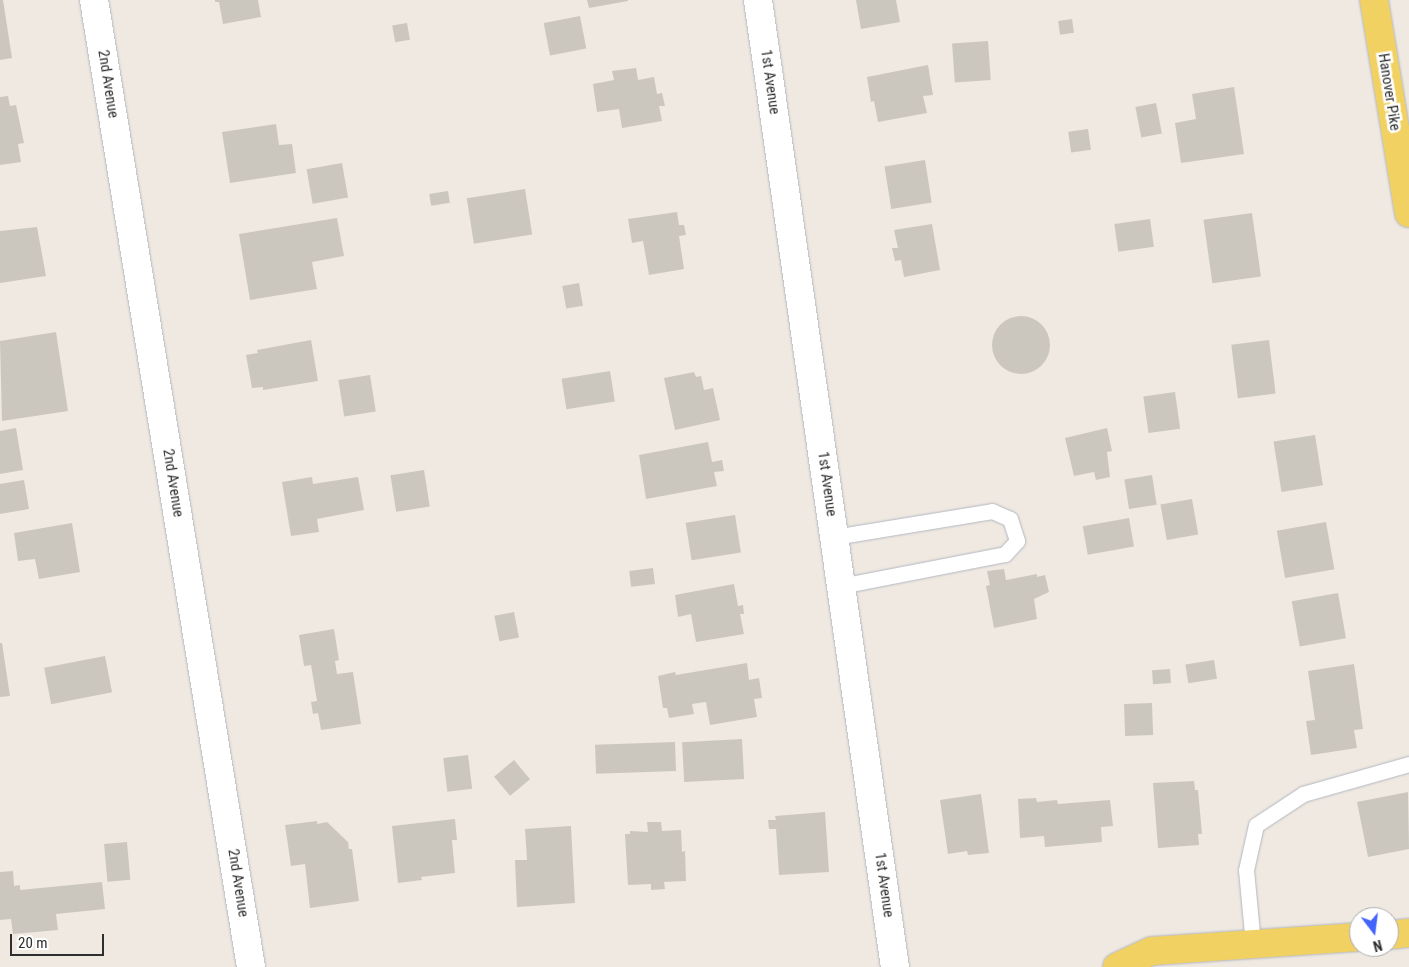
<!DOCTYPE html>
<style>
body{margin:0}
#map{position:relative;width:1409px;height:967px;overflow:hidden;background:#efe9e1;font-family:"Roboto Condensed",sans-serif}
div>[style]{position:absolute}
.building>*{inset:0;background:#cbc7bf;transform-origin:0 0}
.round{border-radius:50%}
.roads{filter:drop-shadow(0 0 1px #b4b7c1) drop-shadow(0 0 1px #b4b7c1)}
.lane>*{height:15px;margin:-7.5px;padding:0 7.5px;transform-origin:7.5px;border-radius:7.5px;background:#fff}
.street>*{height:28px;margin:-14px;padding:0 14px;transform-origin:14px;border-radius:14px;background:#fff}
.primary>*{height:28px;margin:-14px;padding:0 14px;transform-origin:14px;border-radius:14px;background:#f2d163}
span{translate:-50% -50%;white-space:nowrap;text-align:center;line-height:1.15;-webkit-text-stroke:5px #fff;paint-order:stroke}
.street-label{font-size:15px;color:#2e2e2e}
.north{position:absolute;left:1349px;top:907px;width:50px;height:50px;box-sizing:border-box;background:#fff;border:1px solid #ababab;border-radius:50%;rotate:165deg;font-size:14px;font-weight:700;line-height:20px;text-align:center;color:#2e2e2e}
.north::after{content:'';display:block;margin:auto;width:18px;height:22px;background:#4264fb;clip-path:polygon(50% 0,100% 100%,50% 72%,0 100%)}
.scale{position:absolute;left:10px;top:934px;width:94px;height:22px;box-sizing:border-box;border:2px solid #2e2e2e;border-top:0;padding-left:6px;font-size:15px;line-height:18px;white-space:nowrap;color:#2e2e2e;-webkit-text-stroke:4px #fff;paint-order:stroke}
</style>
<div id="map">
<div class="building">
<div style="clip-path:polygon(0 0,3px 0,12px 58px,0 60px)"></div>
<div style="clip-path:polygon(215px 0,258px 0,261px 17px,223px 24px,219px 2px,215px 2px)"></div>
<div style="clip-path:polygon(587px 0,628px 0,628px 1px,589px 8px)"></div>
<div style="clip-path:polygon(856px 0,896px 0,900px 22px,861px 29px)"></div>
<div style="left:580px;top:16px;width:33px;height:37px;rotate:79deg"></div>
<div style="left:1072px;top:19px;width:14px;height:14px;rotate:82deg"></div>
<div style="left:407px;top:23px;width:17px;height:15px;rotate:80deg"></div>
<div style="left:988px;top:41px;width:39px;height:36px;rotate:86deg"></div>
<div style="clip-path:polygon(928px 65px,933px 95px,923px 96px,927px 113px,878px 122px,874px 101px,871px 102px,867px 77px)"></div>
<div style="clip-path:polygon(636px 68px,638px 80px,654px 77px,657px 94px,662px 93px,665px 106px,659px 106px,662px 121px,622px 128px,619px 109px,597px 112px,593px 84px,614px 80px,612px 71px)"></div>
<div style="clip-path:polygon(1234px 87px,1244px 154px,1181px 163px,1175px 123px,1196px 119px,1192px 94px)"></div>
<div style="clip-path:polygon(8px 96px,10px 106px,16px 105px,24px 143px,18px 144px,21px 162px,0 165px,0 97px)"></div>
<div style="left:1156px;top:103px;width:31px;height:21px;rotate:79deg"></div>
<div style="clip-path:polygon(276px 124px,279px 145px,292px 144px,296px 173px,230px 183px,222px 132px)"></div>
<div style="left:1088px;top:129px;width:21px;height:20px;rotate:82deg"></div>
<div style="left:925px;top:160px;width:43px;height:41px;rotate:81deg"></div>
<div style="left:342px;top:163px;width:35px;height:36px;rotate:80deg"></div>
<div style="left:525px;top:189px;width:46px;height:59px;rotate:81deg"></div>
<div style="left:448px;top:191px;width:12px;height:19px;rotate:81deg"></div>
<div style="clip-path:polygon(677px 212px,679px 225px,684px 225px,686px 235px,679px 236px,684px 269px,649px 275px,643px 241px,632px 243px,628px 219px)"></div>
<div style="left:1252px;top:213px;width:64px;height:49px;rotate:82deg"></div>
<div style="clip-path:polygon(337px 218px,344px 256px,312px 262px,317px 289px,250px 300px,239px 234px)"></div>
<div style="left:1150px;top:219px;width:28px;height:36px;rotate:82deg"></div>
<div style="clip-path:polygon(932px 224px,940px 270px,904px 277px,901px 260px,895px 261px,892px 248px,898px 248px,894px 230px)"></div>
<div style="clip-path:polygon(37px 227px,46px 276px,0 283px,0 231px)"></div>
<div style="left:579px;top:283px;width:23px;height:17px;rotate:80deg"></div>
<div class="round" style="left:992px;top:316px;width:58px;height:58px"></div>
<div style="clip-path:polygon(56px 332px,68px 411px,2px 421px,0 341px)"></div>
<div style="clip-path:polygon(311px 340px,318px 381px,263px 390px,263px 387px,252px 388px,246px 355px,258px 353px,257px 350px)"></div>
<div style="left:1269px;top:340px;width:54px;height:38px;rotate:83deg"></div>
<div style="left:610px;top:371px;width:31px;height:49px;rotate:81deg"></div>
<div style="clip-path:polygon(694px 372px,696px 377px,701px 376px,704px 390px,713px 388px,720px 420px,675px 430px,664px 378px)"></div>
<div style="left:370px;top:375px;width:37px;height:32px;rotate:81deg"></div>
<div style="left:1175px;top:392px;width:37px;height:32px;rotate:82deg"></div>
<div style="clip-path:polygon(16px 428px,23px 470px,0 474px,0 431px)"></div>
<div style="clip-path:polygon(1107px 428px,1112px 451px,1107px 452px,1110px 477px,1096px 480px,1094px 472px,1074px 476px,1065px 438px)"></div>
<div style="left:1315px;top:435px;width:51px;height:42px;rotate:81deg"></div>
<div style="clip-path:polygon(708px 442px,712px 462px,722px 460px,724px 471px,714px 472px,717px 486px,646px 499px,639px 455px)"></div>
<div style="left:424px;top:470px;width:37px;height:34px;rotate:81deg"></div>
<div style="left:1152px;top:475px;width:30px;height:28px;rotate:81deg"></div>
<div style="clip-path:polygon(312px 477px,313px 484px,358px 477px,364px 510px,317px 519px,319px 532px,291px 536px,282px 482px)"></div>
<div style="clip-path:polygon(24px 480px,29px 509px,0 514px,0 484px)"></div>
<div style="left:1192px;top:499px;width:36px;height:32px;rotate:80deg"></div>
<div style="left:735px;top:515px;width:38px;height:50px;rotate:81deg"></div>
<div style="left:1129px;top:518px;width:29px;height:47px;rotate:80deg"></div>
<div style="left:1326px;top:522px;width:48px;height:50px;rotate:80deg"></div>
<div style="clip-path:polygon(72px 523px,80px 572px,39px 579px,35px 559px,18px 561px,14px 533px)"></div>
<div style="left:653px;top:568px;width:16px;height:24px;rotate:83deg"></div>
<div style="clip-path:polygon(1004px 569px,1006px 580px,1037px 574px,1037px 577px,1045px 575px,1049px 592px,1034px 599px,1037px 619px,994px 628px,986px 586px,990px 585px,987px 571px)"></div>
<div style="clip-path:polygon(734px 584px,738px 606px,743px 605px,744px 614px,740px 614px,744px 634px,696px 642px,691px 614px,678px 617px,675px 595px)"></div>
<div style="left:1338px;top:593px;width:46px;height:47px;rotate:80deg"></div>
<div style="left:514px;top:612px;width:26px;height:20px;rotate:79deg"></div>
<div style="clip-path:polygon(334px 629px,339px 660px,335px 661px,337px 674px,353px 672px,361px 724px,321px 730px,318px 713px,313px 714px,311px 702px,317px 701px,311px 665px,304px 666px,299px 635px)"></div>
<div style="clip-path:polygon(0 643px,2px 643px,10px 696px,0 697px)"></div>
<div style="left:105px;top:656px;width:37px;height:62px;rotate:79deg"></div>
<div style="left:1214px;top:660px;width:19px;height:29px;rotate:81deg"></div>
<div style="clip-path:polygon(747px 663px,749px 680px,759px 678px,762px 698px,754px 699px,757px 717px,710px 725px,706px 702px,692px 704px,694px 714px,669px 718px,667px 708px,663px 708px,658px 676px,675px 672px,676px 675px)"></div>
<div style="clip-path:polygon(1354px 664px,1363px 729px,1354px 730px,1357px 748px,1311px 755px,1306px 721px,1315px 720px,1308px 671px)"></div>
<div style="left:1170px;top:669px;width:14px;height:18px;rotate:86deg"></div>
<div style="left:1152px;top:703px;width:32px;height:28px;rotate:88deg"></div>
<div style="left:742px;top:739px;width:40px;height:60px;rotate:87deg"></div>
<div style="left:675px;top:742px;width:29px;height:80px;rotate:88deg"></div>
<div style="left:468px;top:755px;width:34px;height:25px;rotate:83deg"></div>
<div style="left:514px;top:760px;width:25px;height:26px;rotate:50deg"></div>
<div style="clip-path:polygon(1194px 781px,1195px 790px,1198px 790px,1202px 834px,1198px 834px,1199px 845px,1158px 848px,1153px 783px)"></div>
<div style="clip-path:polygon(1408px 792px,1409px 849px,1368px 857px,1357px 802px)"></div>
<div style="clip-path:polygon(981px 794px,989px 853px,968px 855px,967px 851px,948px 854px,940px 800px)"></div>
<div style="clip-path:polygon(1036px 798px,1037px 802px,1057px 800px,1058px 804px,1110px 800px,1113px 826px,1101px 827px,1102px 842px,1045px 847px,1044px 836px,1020px 838px,1018px 799px)"></div>
<div style="clip-path:polygon(825px 812px,829px 872px,779px 875px,776px 829px,769px 829px,768px 820px,776px 820px,775px 816px)"></div>
<div style="clip-path:polygon(455px 819px,457px 840px,452px 840px,455px 873px,421px 877px,422px 880px,398px 883px,392px 826px)"></div>
<div style="clip-path:polygon(317px 821px,317px 824px,327px 822px,348px 842px,349px 849px,352px 849px,359px 901px,310px 908px,305px 864px,291px 866px,285px 825px)"></div>
<div style="clip-path:polygon(647px 822px,661px 822px,662px 831px,681px 830px,682px 852px,685px 851px,686px 881px,664px 882px,665px 889px,651px 890px,651px 884px,628px 885px,625px 834px,630px 834px,630px 831px,648px 832px)"></div>
<div style="clip-path:polygon(571px 826px,575px 903px,517px 907px,515px 860px,527px 860px,525px 829px)"></div>
<div style="left:127px;top:842px;width:38px;height:23px;rotate:85deg"></div>
<div style="clip-path:polygon(13px 871px,14px 886px,20px 885px,20px 890px,102px 882px,105px 909px,56px 914px,58px 930px,13px 934px,11px 919px,0 920px,0 872px)"></div>
</div>
<div class="roads">
<div class="lane">
<div style="left:834px;top:537px;width:160px;rotate:-9.3deg"></div>
<div style="left:992px;top:511px;width:20px;rotate:24deg"></div>
<div style="left:1010px;top:519px;width:23px;rotate:72deg"></div>
<div style="left:1017px;top:541px;width:18px;rotate:133deg"></div>
<div style="left:1005px;top:554px;width:167px;rotate:169deg"></div>
<div style="left:1253px;top:944px;width:74px;rotate:-95.4deg"></div>
<div style="left:1246px;top:870px;width:46px;rotate:-77.5deg"></div>
<div style="left:1256px;top:825px;width:56px;rotate:-33.4deg"></div>
<div style="left:1303px;top:794px;width:110px;rotate:-15.8deg"></div>
</div>
<div class="street">
<div style="left:94px;top:0;width:980px;rotate:80.78deg"></div>
<div style="left:758px;top:0;width:977px;rotate:81.94deg"></div>
</div>
<div class="primary">
<div style="left:1374px;top:0;width:216px;rotate:80.7deg"></div>
<div style="left:1389px;top:935px;width:20px;rotate:-6deg"></div>
<div style="left:1117px;top:967px;width:38px;rotate:-25deg"></div>
<div style="left:1152px;top:951px;width:207px;rotate:-3.9deg"></div>
</div>
</div>
<div class="street-label">
<span style="left:770px;top:82px;rotate:82deg">1st Avenue</span>
<span style="left:108px;top:84px;rotate:81deg">2nd Avenue</span>
<span style="left:1389px;top:92px;rotate:81deg">Hanover Pike</span>
<span style="left:173px;top:483px;rotate:81deg">2nd Avenue</span>
<span style="left:827px;top:484px;rotate:82deg">1st Avenue</span>
<span style="left:238px;top:883px;rotate:81deg">2nd Avenue</span>
<span style="left:884px;top:885px;rotate:82deg">1st Avenue</span>
</div>
<div class="north">N</div>
<div class="scale">20 m</div>
</div>
